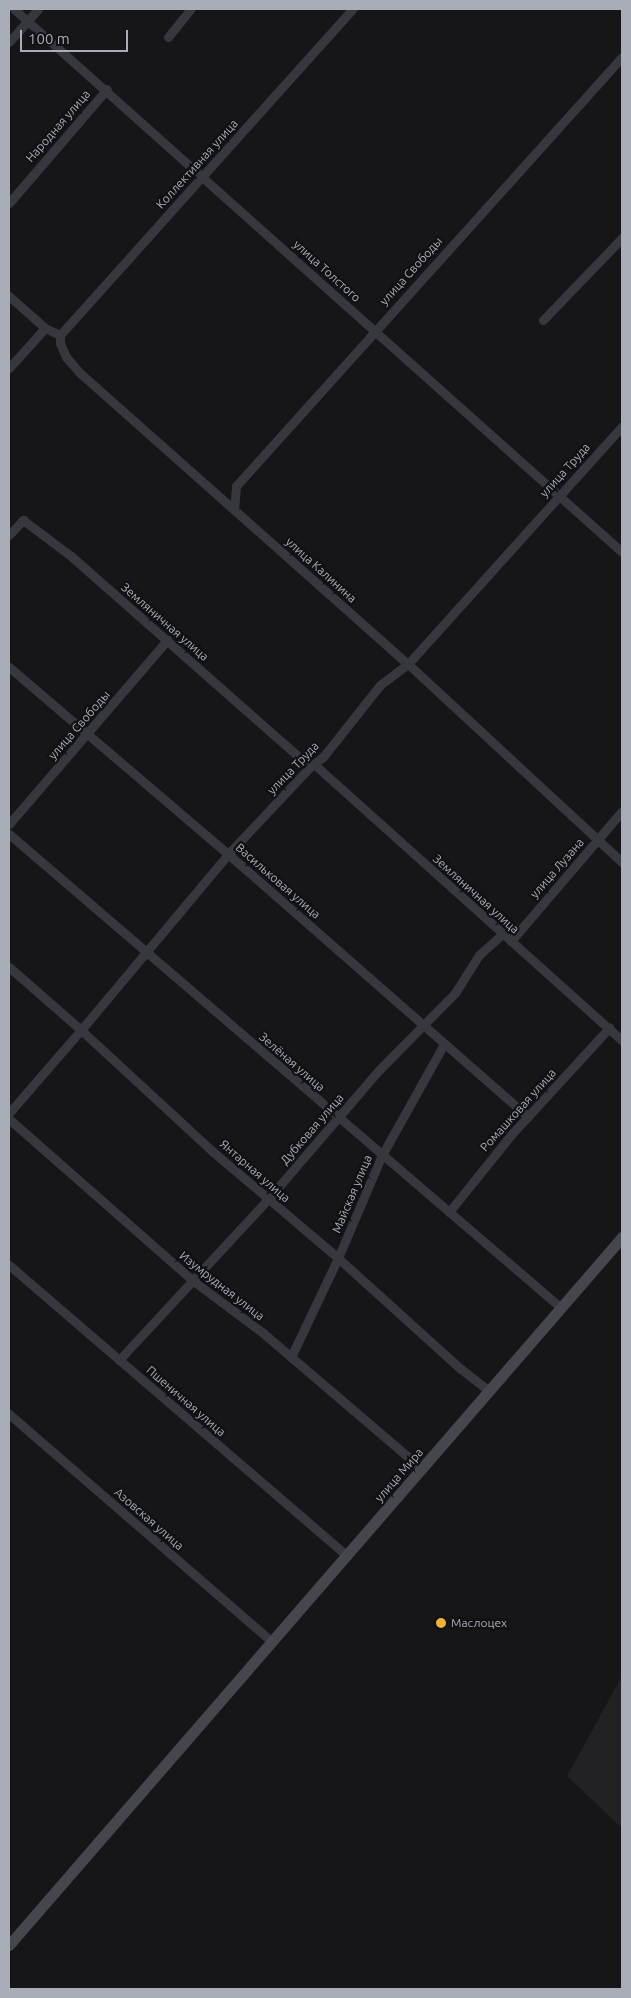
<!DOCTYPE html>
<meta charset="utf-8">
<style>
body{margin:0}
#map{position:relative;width:631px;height:1998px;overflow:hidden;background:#161618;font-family:Ubuntu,sans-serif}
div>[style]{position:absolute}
.built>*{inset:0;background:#222225}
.minor>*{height:9px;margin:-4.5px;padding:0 4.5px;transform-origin:4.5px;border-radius:4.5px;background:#37383d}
.secondary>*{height:11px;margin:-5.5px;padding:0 5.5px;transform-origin:5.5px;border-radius:5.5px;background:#45474d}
.dots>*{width:14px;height:14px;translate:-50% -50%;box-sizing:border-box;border:2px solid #111113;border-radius:50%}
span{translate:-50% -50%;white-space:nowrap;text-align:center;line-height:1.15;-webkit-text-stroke:4.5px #111113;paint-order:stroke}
.street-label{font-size:12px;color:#a8adb8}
.poi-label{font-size:12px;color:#a8adb8}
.left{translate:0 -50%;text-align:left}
.frame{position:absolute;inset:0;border:10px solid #a8adb8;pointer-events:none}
.scale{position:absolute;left:20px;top:30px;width:108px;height:22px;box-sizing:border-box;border:2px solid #a8adb8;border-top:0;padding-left:6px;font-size:15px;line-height:18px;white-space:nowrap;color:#a8adb8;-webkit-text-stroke:4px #111113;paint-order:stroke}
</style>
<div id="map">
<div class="built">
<div style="clip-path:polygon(622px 1676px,622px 1828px,567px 1776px)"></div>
</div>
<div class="minor">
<div style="left:14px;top:9px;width:815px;rotate:41.77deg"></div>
<div style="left:168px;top:37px;width:36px;rotate:-51deg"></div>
<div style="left:9px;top:42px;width:44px;rotate:-48.7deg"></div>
<div style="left:9px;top:203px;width:150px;rotate:-49.3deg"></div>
<div style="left:9px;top:296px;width:48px;rotate:41.6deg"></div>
<div style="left:45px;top:328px;width:17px;rotate:25deg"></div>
<div style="left:60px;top:335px;width:8px;rotate:90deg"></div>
<div style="left:60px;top:343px;width:15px;rotate:67deg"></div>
<div style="left:66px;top:357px;width:21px;rotate:49deg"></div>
<div style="left:80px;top:373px;width:438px;rotate:41.6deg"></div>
<div style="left:408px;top:664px;width:292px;rotate:42.8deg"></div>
<div style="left:543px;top:320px;width:114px;rotate:-46.1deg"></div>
<div style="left:60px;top:335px;width:438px;rotate:-48.1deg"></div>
<div style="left:9px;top:368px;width:54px;rotate:-48deg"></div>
<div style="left:234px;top:510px;width:24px;rotate:-85deg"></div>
<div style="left:236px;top:486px;width:577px;rotate:-48.02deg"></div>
<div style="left:9px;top:535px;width:21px;rotate:-47deg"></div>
<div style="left:23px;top:520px;width:60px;rotate:36.9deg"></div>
<div style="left:71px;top:556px;width:319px;rotate:41.4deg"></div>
<div style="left:9px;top:667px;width:288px;rotate:40.5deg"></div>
<div style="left:228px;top:854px;width:399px;rotate:41.2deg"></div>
<div style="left:315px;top:765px;width:412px;rotate:41.9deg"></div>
<div style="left:9px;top:824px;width:243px;rotate:-49.3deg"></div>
<div style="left:9px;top:834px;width:726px;rotate:40.64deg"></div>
<div style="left:511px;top:941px;width:171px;rotate:-49.5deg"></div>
<div style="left:9px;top:967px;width:96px;rotate:41.2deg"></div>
<div style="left:81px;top:1030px;width:178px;rotate:42.7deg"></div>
<div style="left:212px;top:1151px;width:165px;rotate:40.3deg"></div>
<div style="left:338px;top:1258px;width:166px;rotate:42.1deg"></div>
<div style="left:461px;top:1369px;width:36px;rotate:38deg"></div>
<div style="left:9px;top:1113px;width:110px;rotate:-49.1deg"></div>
<div style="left:81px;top:1030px;width:229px;rotate:-50.1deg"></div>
<div style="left:228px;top:854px;width:120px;rotate:-46.7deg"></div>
<div style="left:310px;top:767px;width:16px;rotate:-38deg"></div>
<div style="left:323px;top:757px;width:92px;rotate:-51.6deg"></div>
<div style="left:380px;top:685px;width:35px;rotate:-37deg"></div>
<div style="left:408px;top:664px;width:320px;rotate:-48deg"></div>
<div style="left:9px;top:1119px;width:244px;rotate:41.3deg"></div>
<div style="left:192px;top:1280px;width:89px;rotate:36.7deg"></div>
<div style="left:263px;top:1333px;width:209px;rotate:40.5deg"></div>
<div style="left:449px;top:1212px;width:97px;rotate:-51.2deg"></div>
<div style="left:510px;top:1136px;width:147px;rotate:-47.5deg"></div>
<div style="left:9px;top:1265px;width:446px;rotate:40.7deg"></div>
<div style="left:291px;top:1357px;width:110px;rotate:-64.6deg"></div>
<div style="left:338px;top:1258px;width:112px;rotate:-66.9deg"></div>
<div style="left:382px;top:1155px;width:127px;rotate:-60.8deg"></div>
<div style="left:119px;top:1360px;width:219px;rotate:-47.2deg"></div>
<div style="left:268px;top:1199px;width:170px;rotate:-49.3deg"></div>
<div style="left:379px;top:1070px;width:108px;rotate:-45.4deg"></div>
<div style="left:455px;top:993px;width:45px;rotate:-57.7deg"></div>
<div style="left:479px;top:955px;width:31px;rotate:-42deg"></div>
<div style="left:9px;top:1414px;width:348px;rotate:40.9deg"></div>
</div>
<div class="secondary">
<div style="left:9px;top:1945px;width:937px;rotate:-49.11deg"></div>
</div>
<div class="dots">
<div style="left:441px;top:1623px;background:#f2b134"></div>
</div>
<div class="street-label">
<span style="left:58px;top:126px;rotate:-49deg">Народная улица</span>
<span style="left:197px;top:164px;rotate:-48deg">Коллективная улица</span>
<span style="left:327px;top:271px;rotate:42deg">улица Толстого</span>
<span style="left:411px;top:271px;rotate:-48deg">улица Свободы</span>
<span style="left:565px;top:470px;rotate:-48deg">улица Труда</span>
<span style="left:321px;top:570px;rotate:42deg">улица Калинина</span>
<span style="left:165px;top:622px;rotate:41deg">Земляничная улица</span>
<span style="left:79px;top:725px;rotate:-49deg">улица Свободы</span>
<span style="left:293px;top:768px;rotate:-46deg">улица Труда</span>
<span style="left:557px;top:868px;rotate:-49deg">улица Лузана</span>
<span style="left:278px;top:881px;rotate:41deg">Васильковая улица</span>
<span style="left:476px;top:894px;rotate:42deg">Земляничная улица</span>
<span style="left:292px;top:1062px;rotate:41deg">Зелёная улица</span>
<span style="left:518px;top:1110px;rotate:-48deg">Ромашковая улица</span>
<span style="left:312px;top:1129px;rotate:-49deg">Дубковая улица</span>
<span style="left:255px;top:1171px;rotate:41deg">Янтарная улица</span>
<span style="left:352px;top:1194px;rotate:-67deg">Майская улица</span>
<span style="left:222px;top:1286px;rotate:38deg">Изумрудная улица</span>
<span style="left:186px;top:1401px;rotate:41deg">Пшеничная улица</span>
<span style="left:399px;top:1475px;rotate:-49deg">улица Мира</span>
<span style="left:149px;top:1519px;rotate:41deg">Азовская улица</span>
</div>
<div class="poi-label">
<span class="left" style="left:451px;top:1623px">Маслоцех</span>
</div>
<div class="frame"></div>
<div class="scale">100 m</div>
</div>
